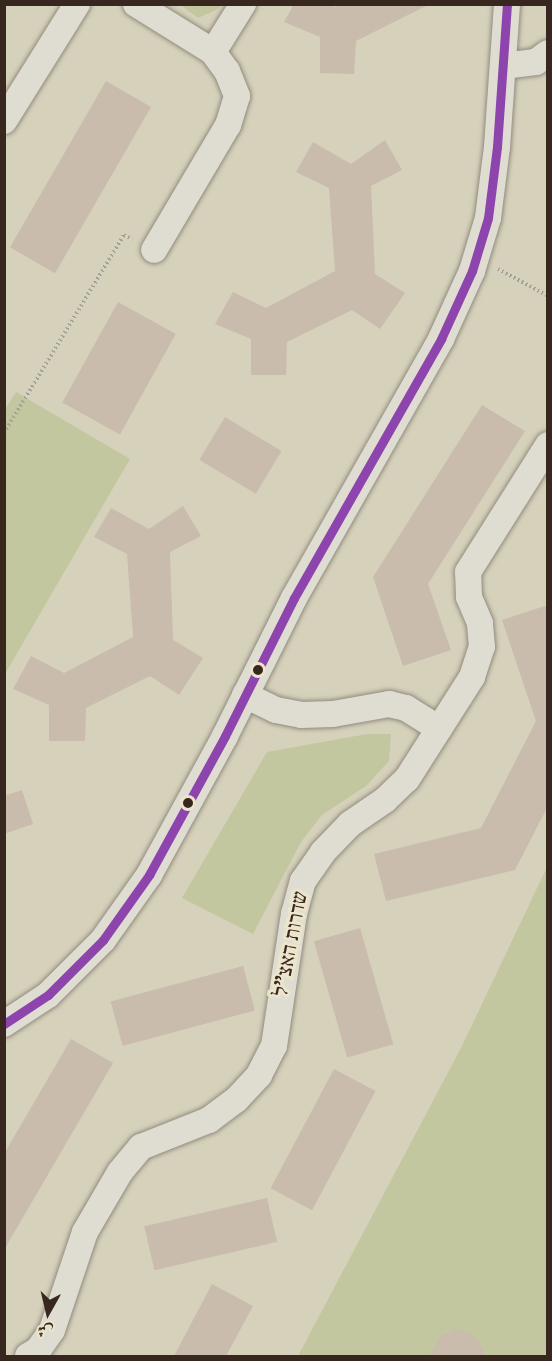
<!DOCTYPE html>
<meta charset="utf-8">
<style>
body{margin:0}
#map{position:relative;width:552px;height:1361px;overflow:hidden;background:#d6d1bb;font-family:"IM FELL DW Pica",Amiri,"Frank Ruhl Libre",serif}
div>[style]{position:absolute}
.green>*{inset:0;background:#c3c7a0}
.building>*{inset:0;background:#c9bcad;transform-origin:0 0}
.path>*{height:4px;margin-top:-2px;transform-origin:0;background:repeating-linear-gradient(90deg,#a39f96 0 1.5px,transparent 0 4.5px)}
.roads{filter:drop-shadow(0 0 2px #918c7e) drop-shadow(0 0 2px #918c7e)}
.minor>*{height:26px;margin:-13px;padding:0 13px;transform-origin:13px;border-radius:13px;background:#dfddd2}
.bus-1>*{height:9px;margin:-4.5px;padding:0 4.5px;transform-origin:4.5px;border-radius:4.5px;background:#8e44ad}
.dots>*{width:16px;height:16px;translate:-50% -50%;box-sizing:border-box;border:3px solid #ece5cb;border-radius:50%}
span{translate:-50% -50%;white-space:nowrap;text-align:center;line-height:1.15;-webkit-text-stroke:6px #ece5cb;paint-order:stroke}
.street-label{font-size:21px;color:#38271f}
.frame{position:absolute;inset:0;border:6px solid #38271f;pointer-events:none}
.north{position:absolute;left:18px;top:1283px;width:60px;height:60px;-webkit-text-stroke:4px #ece5cb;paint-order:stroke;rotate:188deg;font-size:16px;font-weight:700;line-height:24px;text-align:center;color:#38271f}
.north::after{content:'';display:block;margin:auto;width:21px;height:27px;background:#38271f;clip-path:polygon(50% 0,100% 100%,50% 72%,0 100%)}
</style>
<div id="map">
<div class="green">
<div style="clip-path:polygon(181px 5px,221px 5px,218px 9px,198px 18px)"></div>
<div style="clip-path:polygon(16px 392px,130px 459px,5px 674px,4px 411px)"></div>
<div style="clip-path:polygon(367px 734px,391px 734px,389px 761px,366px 786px,322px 815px,301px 842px,253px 934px,182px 898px,267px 752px)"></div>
<div style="clip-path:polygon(547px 867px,547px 1356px,298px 1356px,462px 1046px)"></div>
</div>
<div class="building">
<div style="clip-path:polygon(294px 4px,329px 4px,335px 7px,340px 4px,430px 4px,356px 41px,354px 74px,320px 73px,320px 37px,284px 22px)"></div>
<div style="left:106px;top:81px;width:52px;height:192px;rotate:30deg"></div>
<div style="clip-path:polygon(385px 140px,402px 170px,371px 186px,375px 274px,405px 293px,380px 329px,352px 310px,287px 342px,286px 375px,251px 375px,251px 339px,215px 324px,233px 292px,266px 308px,335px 271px,329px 188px,296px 172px,313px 142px,351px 164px)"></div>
<div style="left:118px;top:302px;width:66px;height:115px;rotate:29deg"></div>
<div style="clip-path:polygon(482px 405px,525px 431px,428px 584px,451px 650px,403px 666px,373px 577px)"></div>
<div style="left:225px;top:417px;width:66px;height:50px;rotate:31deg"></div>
<div style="clip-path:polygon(183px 506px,201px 536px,170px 552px,173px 640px,203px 658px,179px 695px,150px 676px,86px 708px,85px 741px,49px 741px,49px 705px,13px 689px,31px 656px,64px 673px,133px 637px,127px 554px,94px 537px,111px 508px,149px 529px)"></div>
<div style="clip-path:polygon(548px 605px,548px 806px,515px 870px,386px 901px,374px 854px,481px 828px,536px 721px,502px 620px)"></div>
<div style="clip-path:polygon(22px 790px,33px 824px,4px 834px,4px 796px)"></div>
<div style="left:360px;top:928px;width:121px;height:48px;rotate:74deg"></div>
<div style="left:243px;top:966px;width:46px;height:137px;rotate:75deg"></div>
<div style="clip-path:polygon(71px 1039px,113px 1063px,4px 1250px,4px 1154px)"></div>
<div style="left:334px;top:1069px;width:47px;height:135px;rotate:28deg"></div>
<div style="left:267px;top:1198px;width:45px;height:126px;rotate:77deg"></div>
<div style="clip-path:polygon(212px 1284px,253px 1306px,226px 1356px,174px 1356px)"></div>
<div style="clip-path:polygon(456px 1329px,471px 1333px,478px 1340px,486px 1356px,429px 1356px,440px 1336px)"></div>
</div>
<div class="path">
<div style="left:498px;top:269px;width:57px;rotate:28.4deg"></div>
<div style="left:4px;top:433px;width:232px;rotate:-58.8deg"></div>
<div style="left:124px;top:235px;width:9px;rotate:27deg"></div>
</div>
<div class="roads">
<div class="minor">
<div style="left:136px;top:4px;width:91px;rotate:31.9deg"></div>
<div style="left:213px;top:52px;width:24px;rotate:54deg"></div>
<div style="left:227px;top:71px;width:27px;rotate:68deg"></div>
<div style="left:237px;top:96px;width:30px;rotate:107deg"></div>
<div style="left:228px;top:125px;width:145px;rotate:120.6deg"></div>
<div style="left:213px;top:52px;width:57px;rotate:-58deg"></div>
<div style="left:503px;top:66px;width:33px;rotate:-7deg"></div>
<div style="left:536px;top:62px;width:15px;rotate:-37deg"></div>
<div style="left:4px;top:121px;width:138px;rotate:-58deg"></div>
<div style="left:245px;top:695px;width:34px;rotate:26deg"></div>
<div style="left:276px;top:710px;width:25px;rotate:11deg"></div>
<div style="left:301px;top:715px;width:32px;rotate:-2deg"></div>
<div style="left:333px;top:714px;width:57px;rotate:-10.1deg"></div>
<div style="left:389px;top:704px;width:17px;rotate:13deg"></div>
<div style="left:406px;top:708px;width:39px;rotate:32deg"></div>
<div style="left:4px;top:1024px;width:53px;rotate:-33.4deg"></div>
<div style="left:48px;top:995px;width:78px;rotate:-45deg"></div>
<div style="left:103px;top:940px;width:80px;rotate:-54.7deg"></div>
<div style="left:149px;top:875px;width:158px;rotate:-61.3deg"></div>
<div style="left:225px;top:736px;width:154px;rotate:-63.4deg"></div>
<div style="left:294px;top:598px;width:298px;rotate:-60.4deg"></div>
<div style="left:441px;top:339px;width:75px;rotate:-65.5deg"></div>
<div style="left:472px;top:271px;width:55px;rotate:-73.2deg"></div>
<div style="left:488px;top:218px;width:72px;rotate:-82.8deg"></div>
<div style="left:497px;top:147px;width:143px;rotate:-86deg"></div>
<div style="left:28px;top:1356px;width:12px;rotate:-31deg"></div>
<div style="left:38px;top:1350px;width:24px;rotate:-55deg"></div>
<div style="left:52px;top:1330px;width:103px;rotate:-71.4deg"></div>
<div style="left:85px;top:1232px;width:69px;rotate:-59.7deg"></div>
<div style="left:120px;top:1172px;width:33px;rotate:-50deg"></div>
<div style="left:141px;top:1147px;width:73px;rotate:-21.7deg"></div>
<div style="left:209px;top:1120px;width:34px;rotate:-37deg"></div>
<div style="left:236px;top:1100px;width:34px;rotate:-47deg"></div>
<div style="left:259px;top:1075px;width:33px;rotate:-63deg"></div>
<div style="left:274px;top:1046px;width:134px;rotate:-81.4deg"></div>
<div style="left:294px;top:914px;width:34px;rotate:-75deg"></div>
<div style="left:303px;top:881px;width:35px;rotate:-55deg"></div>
<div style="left:323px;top:852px;width:39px;rotate:-46deg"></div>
<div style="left:350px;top:824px;width:42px;rotate:-34.4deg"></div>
<div style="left:385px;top:800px;width:30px;rotate:-44deg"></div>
<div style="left:407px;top:779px;width:121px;rotate:-57.5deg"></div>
<div style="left:472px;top:677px;width:32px;rotate:-72deg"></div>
<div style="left:482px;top:647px;width:24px;rotate:-95deg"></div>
<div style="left:480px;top:623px;width:28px;rotate:-113deg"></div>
<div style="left:469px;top:597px;width:25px;rotate:-92deg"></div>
<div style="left:468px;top:572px;width:150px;rotate:-57.8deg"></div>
</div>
</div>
<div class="bus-1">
<div style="left:4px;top:1024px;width:53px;rotate:-33.4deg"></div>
<div style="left:48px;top:995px;width:78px;rotate:-45deg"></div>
<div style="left:103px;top:940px;width:80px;rotate:-54.7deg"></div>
<div style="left:149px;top:875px;width:158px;rotate:-61.3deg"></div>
<div style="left:225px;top:736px;width:154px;rotate:-63.4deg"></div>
<div style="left:294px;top:598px;width:298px;rotate:-60.4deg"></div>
<div style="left:441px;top:339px;width:75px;rotate:-65.5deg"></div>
<div style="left:472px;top:271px;width:55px;rotate:-73.2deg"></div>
<div style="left:488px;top:218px;width:72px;rotate:-82.8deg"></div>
<div style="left:497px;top:147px;width:143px;rotate:-86deg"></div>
</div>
<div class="dots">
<div style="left:258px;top:670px;background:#38271f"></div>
<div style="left:188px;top:803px;background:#38271f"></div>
</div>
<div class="street-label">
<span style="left:291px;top:944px;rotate:-79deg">שדרות האצ"ל</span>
</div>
<div class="frame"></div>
<div class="north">ش</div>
</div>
